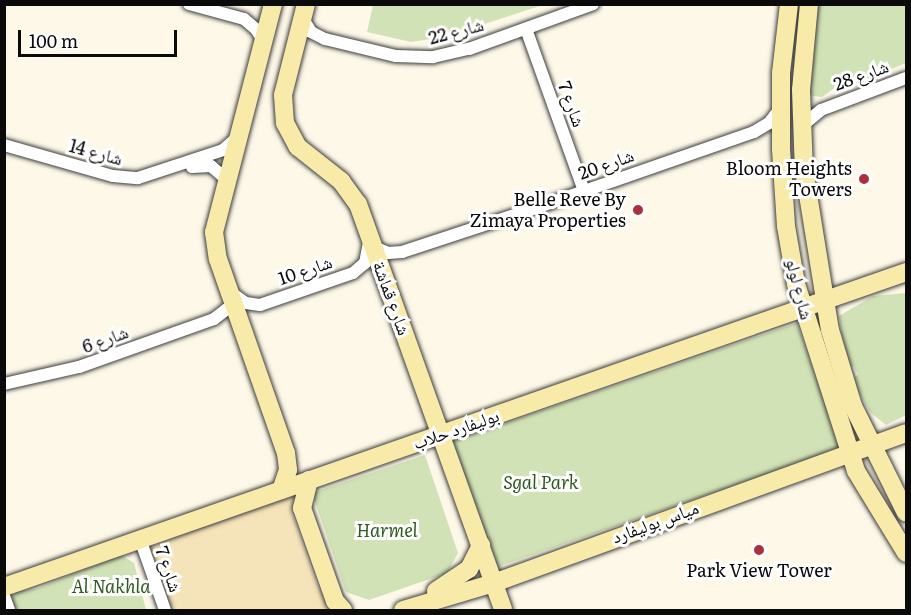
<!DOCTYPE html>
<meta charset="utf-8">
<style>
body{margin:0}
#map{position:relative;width:911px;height:615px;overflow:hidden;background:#fdf8e8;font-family:Literata,"Noto Naskh Arabic",serif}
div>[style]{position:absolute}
.green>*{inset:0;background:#d1e3b6;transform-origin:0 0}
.sand>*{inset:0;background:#f5e3b9}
.roads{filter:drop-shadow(0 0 2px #3d3d3d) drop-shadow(0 0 2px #3d3d3d)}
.street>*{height:12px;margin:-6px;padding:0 6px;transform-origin:6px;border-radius:6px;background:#fff}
.secondary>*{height:18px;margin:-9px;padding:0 9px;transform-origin:9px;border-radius:9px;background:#f8eaa9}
.dots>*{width:16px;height:16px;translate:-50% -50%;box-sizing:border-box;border:3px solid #fff;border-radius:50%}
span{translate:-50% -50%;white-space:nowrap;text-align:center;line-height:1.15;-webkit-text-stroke:6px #fff;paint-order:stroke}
.street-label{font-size:18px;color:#0a0a0a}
.poi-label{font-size:18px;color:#0a0a0a}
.right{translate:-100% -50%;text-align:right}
.park-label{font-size:18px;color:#315a21;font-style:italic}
.frame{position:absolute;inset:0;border:6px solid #0a0a0a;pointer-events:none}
.scale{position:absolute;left:18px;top:30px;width:159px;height:27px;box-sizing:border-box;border:3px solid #0a0a0a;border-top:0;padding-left:8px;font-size:18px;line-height:21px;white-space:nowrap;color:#0a0a0a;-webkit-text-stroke:4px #fff;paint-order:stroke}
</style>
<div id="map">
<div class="green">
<div style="clip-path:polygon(373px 5px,373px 4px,543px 5px,444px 37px,411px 42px,367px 32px)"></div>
<div style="clip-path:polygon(817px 5px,906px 5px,906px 63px,865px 80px,859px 79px,836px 87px,822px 97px,813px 96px,805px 91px)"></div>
<div style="clip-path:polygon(906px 293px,906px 415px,886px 425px,870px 412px,851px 378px,858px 375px,854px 366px,847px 369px,839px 316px,873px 296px)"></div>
<div style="left:797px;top:323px;width:133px;height:368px;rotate:71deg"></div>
<div style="clip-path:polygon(425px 455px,458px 553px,447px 573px,369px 600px,346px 592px,312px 493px)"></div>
<div style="clip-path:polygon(121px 555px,134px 563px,146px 610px,12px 610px,10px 600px,17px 592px,38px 588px)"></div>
</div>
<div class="sand">
<div style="clip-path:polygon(288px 494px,293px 495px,292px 513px,317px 585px,332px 610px,162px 610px,149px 548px)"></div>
</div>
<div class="roads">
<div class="street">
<div style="left:189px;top:4px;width:57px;rotate:15.3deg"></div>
<div style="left:244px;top:19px;width:16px;rotate:40deg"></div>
<div style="left:256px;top:29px;width:15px;rotate:58deg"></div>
<div style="left:303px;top:19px;width:15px;rotate:58deg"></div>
<div style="left:311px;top:32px;width:16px;rotate:27deg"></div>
<div style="left:325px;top:39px;width:73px;rotate:13.5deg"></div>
<div style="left:396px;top:56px;width:37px;rotate:2deg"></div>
<div style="left:433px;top:57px;width:37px;rotate:-13deg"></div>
<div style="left:469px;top:49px;width:132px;rotate:-19.9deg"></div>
<div style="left:526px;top:29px;width:172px;rotate:70.3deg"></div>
<div style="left:802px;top:126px;width:25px;rotate:-40deg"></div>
<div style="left:821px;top:110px;width:91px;rotate:-20.6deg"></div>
<div style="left:4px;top:145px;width:113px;rotate:15.9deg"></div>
<div style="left:113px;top:176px;width:25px;rotate:5deg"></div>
<div style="left:138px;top:178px;width:89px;rotate:-18.2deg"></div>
<div style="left:223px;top:150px;width:20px;rotate:-41deg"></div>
<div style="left:192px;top:167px;width:19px;rotate:-3deg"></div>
<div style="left:211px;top:166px;width:21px;rotate:41deg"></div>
<div style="left:374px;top:247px;width:15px;rotate:23deg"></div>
<div style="left:388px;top:253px;width:14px;rotate:-4deg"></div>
<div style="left:402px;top:252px;width:132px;rotate:-18.2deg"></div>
<div style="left:527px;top:211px;width:240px;rotate:-19.2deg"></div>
<div style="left:754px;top:132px;width:17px;rotate:-31deg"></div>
<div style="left:769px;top:123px;width:18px;rotate:-52deg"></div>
<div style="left:230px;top:292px;width:19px;rotate:35deg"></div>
<div style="left:246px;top:303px;width:14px;rotate:8deg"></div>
<div style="left:260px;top:305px;width:98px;rotate:-19deg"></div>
<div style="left:353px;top:273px;width:16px;rotate:-40deg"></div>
<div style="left:365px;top:263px;width:20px;rotate:-79deg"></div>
<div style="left:4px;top:384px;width:77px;rotate:-12.8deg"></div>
<div style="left:79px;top:367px;width:143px;rotate:-19.6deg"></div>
<div style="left:214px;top:319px;width:24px;rotate:-38deg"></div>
<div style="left:140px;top:539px;width:75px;rotate:70.6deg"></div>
<div style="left:4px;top:596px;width:15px;rotate:70deg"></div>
</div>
<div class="secondary">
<div style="left:273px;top:4px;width:236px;rotate:104.5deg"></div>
<div style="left:214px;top:232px;width:27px;rotate:82deg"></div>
<div style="left:218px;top:259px;width:206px;rotate:70.7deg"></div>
<div style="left:286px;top:453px;width:17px;rotate:83deg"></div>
<div style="left:288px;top:470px;width:21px;rotate:109deg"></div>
<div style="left:306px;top:4px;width:94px;rotate:104.2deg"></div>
<div style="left:283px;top:95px;width:28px;rotate:86deg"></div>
<div style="left:285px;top:123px;width:27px;rotate:62deg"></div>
<div style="left:298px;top:147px;width:55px;rotate:38.3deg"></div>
<div style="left:341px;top:181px;width:29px;rotate:54deg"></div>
<div style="left:358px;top:204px;width:431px;rotate:70.3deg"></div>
<div style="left:789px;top:4px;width:69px;rotate:96.6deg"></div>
<div style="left:781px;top:73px;width:76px;rotate:90deg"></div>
<div style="left:781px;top:149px;width:77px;rotate:86.3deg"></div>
<div style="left:786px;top:226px;width:59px;rotate:80.2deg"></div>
<div style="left:796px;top:284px;width:196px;rotate:72.2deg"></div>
<div style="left:856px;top:471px;width:96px;rotate:58.6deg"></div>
<div style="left:809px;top:4px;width:86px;rotate:95.3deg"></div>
<div style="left:801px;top:90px;width:80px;rotate:87.9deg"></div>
<div style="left:804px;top:170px;width:162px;rotate:80.8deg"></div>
<div style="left:830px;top:330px;width:79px;rotate:73.2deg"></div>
<div style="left:853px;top:406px;width:119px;rotate:63.6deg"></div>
<div style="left:309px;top:480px;width:29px;rotate:104deg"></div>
<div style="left:302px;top:508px;width:99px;rotate:70.5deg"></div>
<div style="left:335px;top:601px;width:12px;rotate:48deg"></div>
<div style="left:4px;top:587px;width:955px;rotate:-19.25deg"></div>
<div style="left:436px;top:591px;width:40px;rotate:-34deg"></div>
<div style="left:469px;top:569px;width:27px;rotate:-63deg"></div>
<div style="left:403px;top:610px;width:95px;rotate:-16.5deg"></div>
<div style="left:494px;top:583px;width:438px;rotate:-20deg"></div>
</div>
</div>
<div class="dots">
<div style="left:864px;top:179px;background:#ac2f3e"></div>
<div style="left:638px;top:210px;background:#ac2f3e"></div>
<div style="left:759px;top:550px;background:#ac2f3e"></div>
</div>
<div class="street-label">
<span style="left:456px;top:31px;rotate:-15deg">شارع 22</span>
<span style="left:861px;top:75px;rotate:-20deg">شارع 28</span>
<span style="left:572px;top:104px;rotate:70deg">شارع 7</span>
<span style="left:96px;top:152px;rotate:15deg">شارع 14</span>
<span style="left:606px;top:164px;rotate:-20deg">شارع 20</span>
<span style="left:305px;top:270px;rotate:-19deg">شارع 10</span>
<span style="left:800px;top:289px;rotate:76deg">شارع لولو</span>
<span style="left:392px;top:298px;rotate:70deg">شارع قماشة</span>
<span style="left:105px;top:339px;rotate:-20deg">شارع 6</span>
<span style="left:456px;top:429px;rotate:-19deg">بوليفارد حلاب</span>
<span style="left:655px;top:522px;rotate:-20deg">مياس بوليفارد</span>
<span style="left:169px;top:569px;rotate:71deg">شارع 7</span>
</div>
<div class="poi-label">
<span class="right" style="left:852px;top:179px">Bloom Heights<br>Towers</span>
<span class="right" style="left:626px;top:210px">Belle Reve By<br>Zimaya Properties</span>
<span style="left:759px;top:570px">Park View Tower</span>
</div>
<div class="park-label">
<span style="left:541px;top:482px">Sgal Park</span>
<span style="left:387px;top:530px">Harmel</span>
<span style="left:111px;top:586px">Al Nakhla</span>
</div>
<div class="frame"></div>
<div class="scale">100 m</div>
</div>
